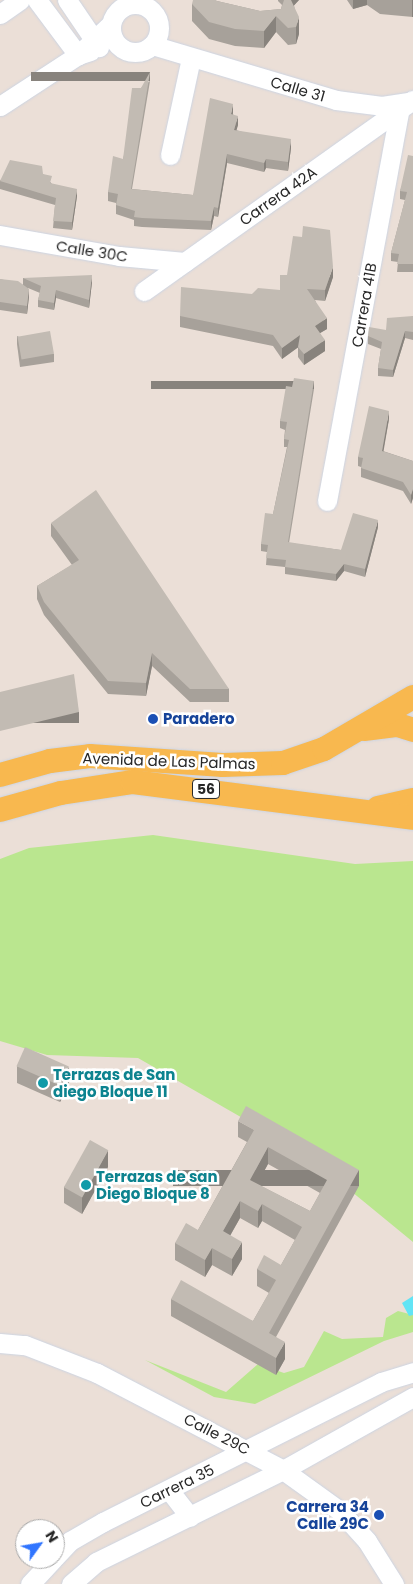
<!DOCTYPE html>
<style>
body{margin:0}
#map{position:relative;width:413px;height:1584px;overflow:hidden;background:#ebdfd7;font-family:Poppins,sans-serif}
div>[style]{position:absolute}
.green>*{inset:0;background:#bae68f}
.water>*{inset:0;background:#62e4f5}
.roads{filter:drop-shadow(0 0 1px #ccd4e2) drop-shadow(0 0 1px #ccd4e2)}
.minor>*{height:19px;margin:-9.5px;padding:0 9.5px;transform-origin:9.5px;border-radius:9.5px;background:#fff}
.minor>.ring{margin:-9.5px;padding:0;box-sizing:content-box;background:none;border:19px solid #fff;border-radius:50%}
.major>*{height:24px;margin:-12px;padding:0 12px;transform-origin:12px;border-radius:12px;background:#f8b84f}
.wall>*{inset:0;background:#a7a19a}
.shaded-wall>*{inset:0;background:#88837d;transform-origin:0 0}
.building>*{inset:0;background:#c2bbb3;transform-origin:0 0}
.dots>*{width:14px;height:14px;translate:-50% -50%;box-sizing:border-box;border:2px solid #fff;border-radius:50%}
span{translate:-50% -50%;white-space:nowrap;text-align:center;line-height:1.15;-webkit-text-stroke:5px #fff;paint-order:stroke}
.shield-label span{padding:1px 4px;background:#fff;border:1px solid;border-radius:4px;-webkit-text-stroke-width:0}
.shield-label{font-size:14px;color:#272727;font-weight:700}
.street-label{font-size:15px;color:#272727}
.transit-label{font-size:15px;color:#164399;font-weight:700}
.left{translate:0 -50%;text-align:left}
.right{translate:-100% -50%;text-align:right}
.culture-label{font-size:15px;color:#0d838f;font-weight:700}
.north{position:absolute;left:15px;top:1519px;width:50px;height:50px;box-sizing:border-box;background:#fff;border:1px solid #a9a9a9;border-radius:50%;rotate:58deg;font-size:14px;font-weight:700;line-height:20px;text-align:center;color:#272727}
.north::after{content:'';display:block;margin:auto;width:18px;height:22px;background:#3075ff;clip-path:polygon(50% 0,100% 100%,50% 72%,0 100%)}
</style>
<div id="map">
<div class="green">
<div style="clip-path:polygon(153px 835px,355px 864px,413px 861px,413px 1242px,307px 1155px,138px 1058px,47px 1055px,0 1041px,0 859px,29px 848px)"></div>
<div style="clip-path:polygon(398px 1311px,413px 1315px,413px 1332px,384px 1341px,255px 1404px,214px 1397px,145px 1360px,226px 1392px,258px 1364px,284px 1373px,304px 1367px,324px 1331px,342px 1339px,383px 1337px,386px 1318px)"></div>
</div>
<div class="water">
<div style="clip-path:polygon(413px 1296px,413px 1315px,409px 1316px,402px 1303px)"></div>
</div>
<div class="roads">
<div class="minor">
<div style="left:37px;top:0;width:69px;rotate:53.3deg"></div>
<div style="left:78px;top:55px;width:13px;rotate:-18deg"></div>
<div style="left:67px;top:0;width:57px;rotate:55.8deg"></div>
<div class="ring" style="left:111px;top:4px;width:29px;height:29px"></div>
<div style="left:0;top:14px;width:24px;rotate:-35deg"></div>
<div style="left:152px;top:45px;width:192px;rotate:16.6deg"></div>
<div style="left:336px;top:100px;width:46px;rotate:7.4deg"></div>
<div style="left:382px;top:106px;width:25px;rotate:-9deg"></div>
<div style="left:0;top:106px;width:93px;rotate:-33.2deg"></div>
<div style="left:78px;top:55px;width:45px;rotate:-43.2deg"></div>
<div style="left:170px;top:155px;width:99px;rotate:-77.8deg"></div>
<div style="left:0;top:235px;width:121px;rotate:10deg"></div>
<div style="left:119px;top:256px;width:66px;rotate:5.2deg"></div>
<div style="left:144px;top:291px;width:330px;rotate:-35.4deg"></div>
<div style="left:327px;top:501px;width:399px;rotate:-79.5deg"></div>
<div style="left:0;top:1343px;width:25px;rotate:5deg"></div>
<div style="left:25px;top:1345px;width:77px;rotate:21.3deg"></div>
<div style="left:97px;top:1373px;width:210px;rotate:27.5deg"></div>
<div style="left:283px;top:1470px;width:70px;rotate:35.7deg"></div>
<div style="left:340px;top:1511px;width:40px;rotate:48deg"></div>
<div style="left:367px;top:1541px;width:51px;rotate:57.9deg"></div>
<div style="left:169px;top:1490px;width:34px;rotate:52deg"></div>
<div style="left:55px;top:1557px;width:22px;rotate:-47deg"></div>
<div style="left:70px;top:1541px;width:38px;rotate:-30deg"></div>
<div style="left:103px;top:1522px;width:311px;rotate:-26.7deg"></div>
<div style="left:381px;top:1382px;width:34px;rotate:-17deg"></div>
<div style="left:30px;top:1584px;width:34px;rotate:-47deg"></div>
<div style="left:71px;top:1584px;width:33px;rotate:-41deg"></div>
<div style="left:96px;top:1562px;width:208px;rotate:-26.2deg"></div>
<div style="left:283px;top:1470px;width:149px;rotate:-29.3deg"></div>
</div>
<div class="major">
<div style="left:364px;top:729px;width:34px;rotate:-7deg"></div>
<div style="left:398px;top:725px;width:16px;rotate:18deg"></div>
<div style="left:0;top:775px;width:52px;rotate:-15.6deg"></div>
<div style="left:50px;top:761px;width:40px;rotate:-7.1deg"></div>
<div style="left:90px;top:756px;width:133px;rotate:3.9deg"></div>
<div style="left:223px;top:765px;width:60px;rotate:-1.9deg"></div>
<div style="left:283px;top:763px;width:43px;rotate:-18.9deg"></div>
<div style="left:324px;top:749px;width:103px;rotate:-30.3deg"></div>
<div style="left:378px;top:808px;width:36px;rotate:-13deg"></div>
<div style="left:0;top:810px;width:63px;rotate:-15.6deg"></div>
<div style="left:61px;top:793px;width:73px;rotate:-8.7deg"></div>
<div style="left:133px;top:782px;width:282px;rotate:7.3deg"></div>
</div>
</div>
<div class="wall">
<div style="clip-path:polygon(278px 0,299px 0,294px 5px,299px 34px,296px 44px,288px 45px,276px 32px,264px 48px,235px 46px,209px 39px,192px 21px,192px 4px,217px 1px,260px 11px,281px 9px,282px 5px,278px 1px)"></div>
<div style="clip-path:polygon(347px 0,413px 0,413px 17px,380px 14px,367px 5px,353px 9px)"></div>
<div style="clip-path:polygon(150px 81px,132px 189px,193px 195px,233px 113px,233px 114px,238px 125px,236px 130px,291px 148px,288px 171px,266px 168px,264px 172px,227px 163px,218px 217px,214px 216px,211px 230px,142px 227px,134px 226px,134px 220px,116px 214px,116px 203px,108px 201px,108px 192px,123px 159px,141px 88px)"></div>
<div style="clip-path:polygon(413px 156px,413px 272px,397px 272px,398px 262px,391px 261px,391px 253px,405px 200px,400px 199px,400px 191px)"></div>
<div style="clip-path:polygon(43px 174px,52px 184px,77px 196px,72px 230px,53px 228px,55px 205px,0 189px,0 180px)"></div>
<div style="clip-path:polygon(280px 275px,333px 277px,325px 301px,315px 300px,327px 329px,320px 333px,325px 351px,304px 365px,298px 357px,298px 347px,282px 359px,273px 346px,180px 327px,180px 316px,252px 294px,280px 290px)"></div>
<div style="clip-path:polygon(23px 278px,92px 282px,89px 308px,56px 298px,54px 310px,38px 307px,38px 300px,40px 293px,28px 288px,29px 296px,27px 314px,0 310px,0 279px,23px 285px)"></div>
<div style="clip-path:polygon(413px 316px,413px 340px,405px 338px,393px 377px,378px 376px,378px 368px,381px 349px,368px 344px,368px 336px,386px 330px)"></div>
<div style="clip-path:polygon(17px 336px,54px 354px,54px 362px,20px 367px,17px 344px)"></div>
<div style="clip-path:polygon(292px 387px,314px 389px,289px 543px,341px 550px,378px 527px,365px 577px,344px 571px,336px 581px,285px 574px,285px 567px,266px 565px,267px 552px,261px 551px,261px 544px,273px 514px,287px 447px,284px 447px,284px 439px,285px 430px,280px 428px,280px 421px)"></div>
<div style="clip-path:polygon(389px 419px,383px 451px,413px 461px,413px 498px,411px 504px,403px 491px,361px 477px,361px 467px,358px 466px,358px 457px)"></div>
<div style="clip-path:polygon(51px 523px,229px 689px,229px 702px,190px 702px,152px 666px,146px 696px,108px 694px,44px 615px,37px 599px,37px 586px,72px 565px,51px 536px)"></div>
<div style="clip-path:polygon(17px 1066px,69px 1084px,60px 1102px,17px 1083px)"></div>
<div style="clip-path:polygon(evenodd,238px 1121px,359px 1186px,276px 1337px,285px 1359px,276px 1375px,171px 1316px,171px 1299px,253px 1321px,269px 1293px,257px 1286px,257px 1269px,281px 1265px,295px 1240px,262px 1221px,258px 1228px,240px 1218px,230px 1236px,242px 1259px,232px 1276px,212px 1265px,205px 1277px,175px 1260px,175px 1243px,198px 1230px,247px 1142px,238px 1137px,238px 1121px,268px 1164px,320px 1193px,310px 1211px,257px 1184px,268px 1164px)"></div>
<div style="clip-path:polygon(108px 1167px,82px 1214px,64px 1203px,64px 1187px)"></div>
</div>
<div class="shaded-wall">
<div style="clip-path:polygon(289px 0,299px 0,289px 11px)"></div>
<div style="clip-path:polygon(353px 0,367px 0,367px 5px,353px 9px)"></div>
<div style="left:413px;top:0;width:17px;height:1px;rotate:90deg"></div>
<div style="clip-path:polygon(276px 16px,276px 32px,264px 48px,264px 31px)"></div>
<div style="clip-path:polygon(299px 17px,299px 34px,296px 44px,296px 27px)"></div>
<div style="left:150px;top:72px;width:9px;height:119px;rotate:90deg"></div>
<div style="clip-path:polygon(233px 104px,233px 113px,231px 123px,231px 114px)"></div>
<div style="clip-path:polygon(238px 116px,238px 125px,234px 139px,234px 130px)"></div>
<div style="clip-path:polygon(291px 139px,291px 148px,288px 171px,288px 162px)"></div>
<div style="clip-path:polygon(227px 154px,227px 163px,218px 217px,218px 208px)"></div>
<div style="clip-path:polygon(266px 159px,266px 168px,264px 172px,264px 163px)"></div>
<div style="clip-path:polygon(77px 189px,77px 196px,72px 230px,72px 222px)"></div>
<div style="clip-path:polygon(214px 207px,214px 216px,211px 230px,211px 221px)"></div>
<div style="clip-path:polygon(333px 267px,333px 277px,325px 301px,325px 290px)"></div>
<div style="clip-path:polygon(92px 275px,92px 282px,89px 308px,89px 300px)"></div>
<div style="clip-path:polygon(29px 289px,29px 296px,27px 314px,27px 306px)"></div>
<div style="clip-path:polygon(56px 290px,56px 298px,54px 310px,54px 303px)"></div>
<div style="clip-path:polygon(327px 318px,327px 329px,315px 336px,315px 326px)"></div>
<div style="clip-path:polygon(405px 331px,405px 338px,393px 377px,393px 370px)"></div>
<div style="clip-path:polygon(300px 335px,300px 346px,282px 359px,282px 348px)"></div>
<div style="clip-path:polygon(325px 340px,325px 351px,304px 365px,304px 354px)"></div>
<div style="left:314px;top:381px;width:8px;height:163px;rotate:90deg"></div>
<div style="clip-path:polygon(389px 411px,389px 419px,382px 460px,382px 451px)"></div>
<div style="clip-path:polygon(413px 489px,413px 498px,411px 504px,411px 495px)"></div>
<div style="clip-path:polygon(378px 520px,378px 527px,365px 577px,365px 569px)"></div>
<div style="clip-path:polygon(344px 564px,344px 571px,336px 581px,336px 574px)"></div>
<div style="clip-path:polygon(152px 653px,152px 666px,146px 696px,146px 683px)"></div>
<div style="left:79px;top:712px;width:11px;height:81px;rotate:90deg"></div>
<div style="clip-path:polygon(69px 1067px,69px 1084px,60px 1102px,60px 1086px)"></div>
<div style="clip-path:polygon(268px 1147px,268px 1164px,250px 1197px,250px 1180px)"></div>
<div style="clip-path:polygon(108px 1150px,108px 1167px,82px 1214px,82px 1197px)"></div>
<div style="left:359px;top:1170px;width:16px;height:186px;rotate:90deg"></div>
<div style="clip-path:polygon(240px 1201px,240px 1218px,223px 1248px,223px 1231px)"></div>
<div style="clip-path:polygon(262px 1204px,262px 1221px,258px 1228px,258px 1211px)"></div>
<div style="clip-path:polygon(242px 1242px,242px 1259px,232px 1276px,232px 1259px)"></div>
<div style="clip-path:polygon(212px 1248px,212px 1265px,205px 1277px,205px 1260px)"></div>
<div style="clip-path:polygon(285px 1342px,285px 1359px,276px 1375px,276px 1358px)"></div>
</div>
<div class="building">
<div style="clip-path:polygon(193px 0,216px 0,217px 1px,260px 11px,281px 9px,284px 0,291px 0,299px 17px,296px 27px,288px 28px,276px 16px,264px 31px,235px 29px,209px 22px,192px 4px)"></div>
<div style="clip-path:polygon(150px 72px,131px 189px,193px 195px,210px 98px,233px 104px,231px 114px,238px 116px,234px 130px,291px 139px,288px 162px,266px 159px,264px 163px,227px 154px,218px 208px,214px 207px,211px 221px,142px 218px,134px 217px,135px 211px,116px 205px,118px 194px,108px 192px,113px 156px,123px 159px,132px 88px,141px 88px)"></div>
<div style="clip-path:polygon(408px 155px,413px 156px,413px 264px,397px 264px,399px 254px,391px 253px,407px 192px,400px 191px)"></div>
<div style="clip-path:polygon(10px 160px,42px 166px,43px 174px,52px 176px,50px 183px,77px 189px,72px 222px,53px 221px,56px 198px,0 181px)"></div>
<div style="clip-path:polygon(303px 226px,330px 230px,333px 267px,325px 290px,307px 289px,327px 318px,315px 326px,325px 340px,304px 354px,298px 347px,300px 335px,282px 348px,273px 335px,180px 316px,181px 287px,252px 294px,258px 288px,280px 290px,280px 275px,287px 275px,293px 236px,302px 237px)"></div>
<div style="clip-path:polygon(92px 275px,89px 300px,56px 290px,54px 303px,38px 300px,41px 286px,23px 278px)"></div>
<div style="clip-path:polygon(0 279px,18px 281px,29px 289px,27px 306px,0 302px)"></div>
<div style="clip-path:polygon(413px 316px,413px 332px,405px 331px,393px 370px,378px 368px,382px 342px,368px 336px,369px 327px,386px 330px,387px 318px)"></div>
<div style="left:50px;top:331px;width:23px;height:33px;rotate:80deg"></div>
<div style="clip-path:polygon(294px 378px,314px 381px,288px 542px,341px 550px,353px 513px,378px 520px,365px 569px,344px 564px,336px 574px,285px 567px,286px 560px,266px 558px,268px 545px,261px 544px,265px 513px,273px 514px,289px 440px,284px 439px,287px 422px,280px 421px,286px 386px,292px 387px)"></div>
<div style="clip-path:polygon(369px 406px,389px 411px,382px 451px,413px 461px,413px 489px,411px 495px,403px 482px,361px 468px,363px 458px,358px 457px)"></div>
<div style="clip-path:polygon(96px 490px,229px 689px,190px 689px,152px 653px,146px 683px,108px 681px,44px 602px,37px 586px,79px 560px,51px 523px)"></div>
<div style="clip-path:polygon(74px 674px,79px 712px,0 731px,0 692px)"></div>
<div style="left:25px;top:1047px;width:48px;height:21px;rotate:24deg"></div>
<div style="clip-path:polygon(evenodd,246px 1106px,359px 1170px,269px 1333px,285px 1342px,276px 1358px,171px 1299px,181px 1280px,253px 1321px,276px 1280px,257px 1269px,264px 1255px,281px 1265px,302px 1227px,262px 1204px,258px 1211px,240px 1201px,223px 1231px,242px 1242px,232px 1259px,212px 1248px,205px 1260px,175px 1243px,186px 1223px,198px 1230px,254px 1130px,238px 1121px,246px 1106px,268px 1147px,327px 1180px,310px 1211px,250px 1180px,268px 1147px)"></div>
<div style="left:90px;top:1140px;width:21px;height:54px;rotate:29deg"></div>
</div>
<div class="dots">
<div style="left:153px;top:719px;background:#1a4fb4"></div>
<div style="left:43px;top:1083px;background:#0f9aa8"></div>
<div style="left:86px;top:1185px;background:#0f9aa8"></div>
<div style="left:379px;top:1515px;background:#1a4fb4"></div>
</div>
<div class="shield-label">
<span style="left:206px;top:789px">56</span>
</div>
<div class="street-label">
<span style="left:298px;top:89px;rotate:16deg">Calle 31</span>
<span style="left:278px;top:196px;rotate:-35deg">Carrera 42A</span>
<span style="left:92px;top:251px;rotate:9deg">Calle 30C</span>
<span style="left:364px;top:305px;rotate:-80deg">Carrera 41B</span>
<span style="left:169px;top:761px;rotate:2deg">Avenida de Las Palmas</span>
<span style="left:217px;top:1434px;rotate:27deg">Calle 29C</span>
<span style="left:177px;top:1486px;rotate:-26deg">Carrera 35</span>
</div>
<div class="transit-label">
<span class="left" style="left:163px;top:719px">Paradero</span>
<span class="right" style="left:369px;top:1515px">Carrera 34<br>Calle 29C</span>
</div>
<div class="culture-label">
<span class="left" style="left:53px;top:1083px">Terrazas de San<br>diego Bloque 11</span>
<span class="left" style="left:96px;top:1185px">Terrazas de san<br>Diego Bloque 8</span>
</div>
<div class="north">N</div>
</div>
